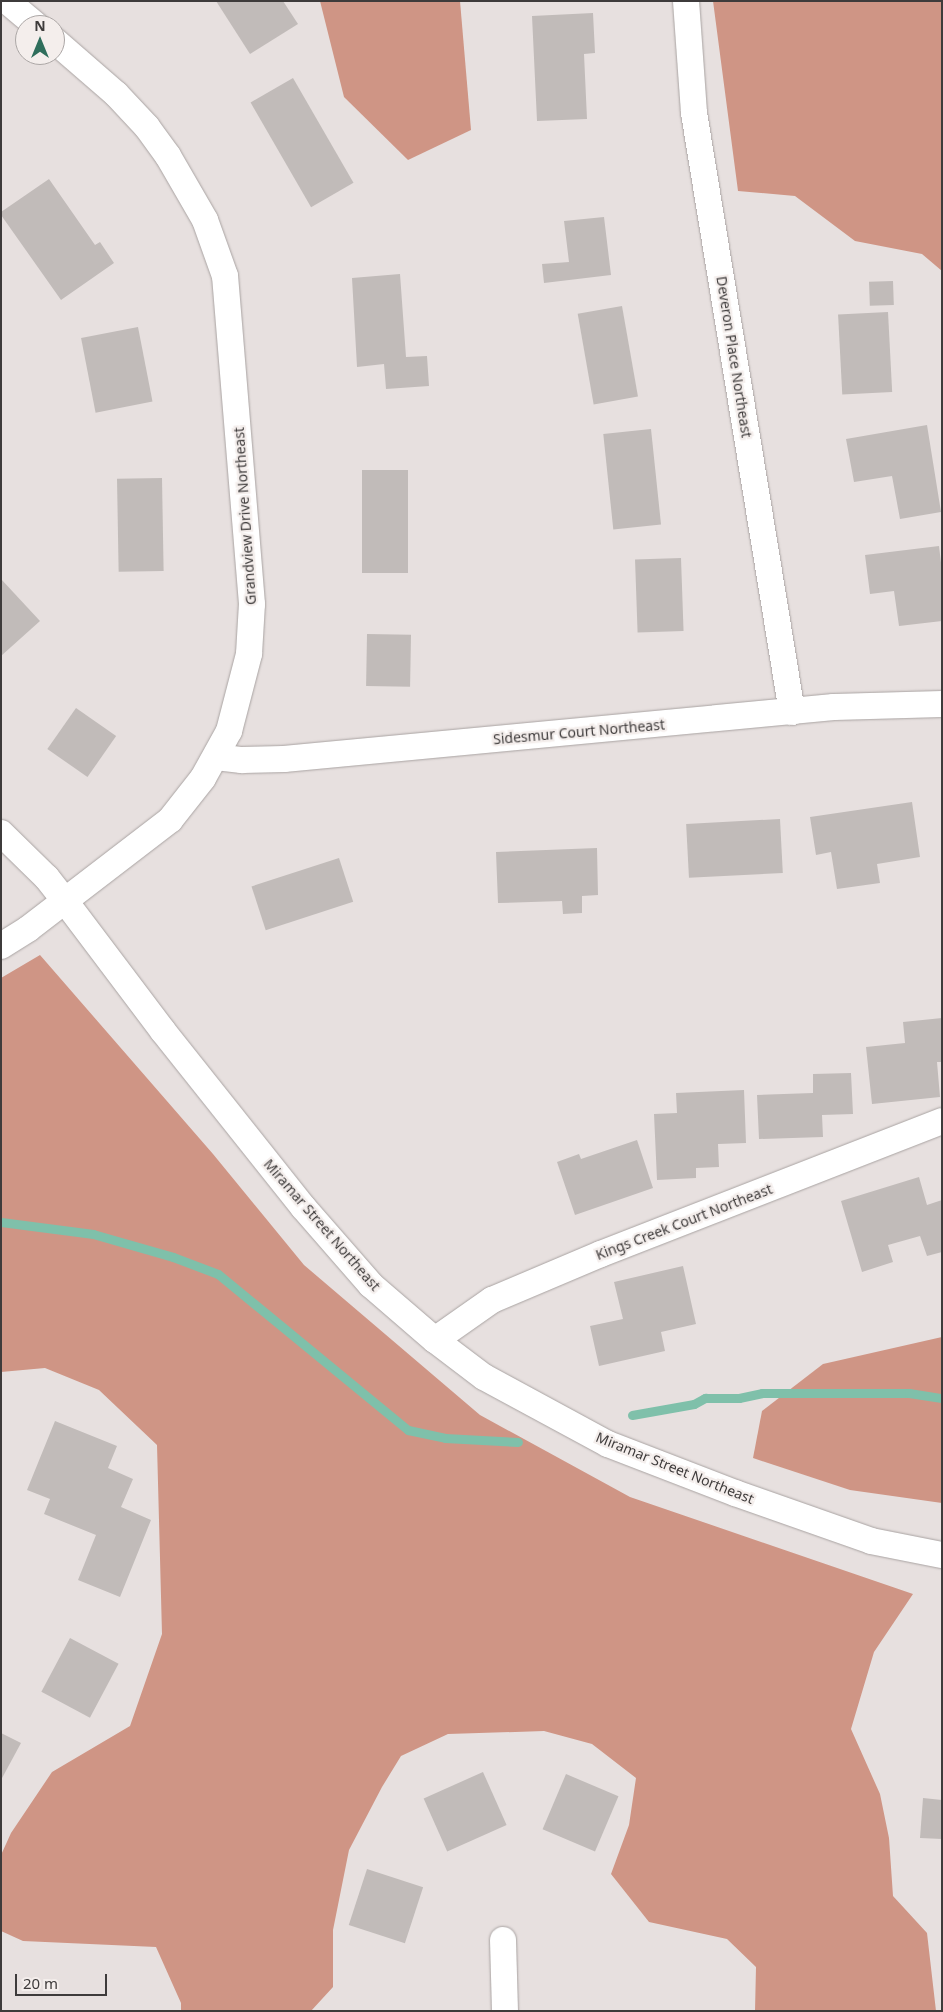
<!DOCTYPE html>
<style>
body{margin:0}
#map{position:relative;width:943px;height:2012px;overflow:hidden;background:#e7e0df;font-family:"Noto Sans",sans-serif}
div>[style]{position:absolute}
.forest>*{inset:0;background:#cf9585}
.stream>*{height:9px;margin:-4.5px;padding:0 4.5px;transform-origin:4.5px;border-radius:4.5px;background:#7fc0aa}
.building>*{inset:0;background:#c1bbb9;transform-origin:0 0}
.roads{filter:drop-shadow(0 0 1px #a9a3a2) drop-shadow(0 0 1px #a9a3a2)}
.minor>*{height:26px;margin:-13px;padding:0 13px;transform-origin:13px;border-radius:13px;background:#fff}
span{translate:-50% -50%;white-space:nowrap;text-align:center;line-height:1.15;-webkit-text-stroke:4.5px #f4eeec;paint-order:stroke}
.street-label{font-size:14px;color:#3e3b3b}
.frame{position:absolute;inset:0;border:2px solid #3e3b3b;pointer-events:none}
.north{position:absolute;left:15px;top:15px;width:50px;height:50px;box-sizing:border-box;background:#f4eeec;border:1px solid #aba6a5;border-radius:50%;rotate:0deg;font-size:14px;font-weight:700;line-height:20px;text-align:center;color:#3e3b3b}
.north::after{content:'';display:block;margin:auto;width:18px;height:22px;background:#2f6e5c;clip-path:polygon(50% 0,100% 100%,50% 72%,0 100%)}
.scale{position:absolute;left:15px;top:1974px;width:92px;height:22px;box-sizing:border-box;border:2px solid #3e3b3b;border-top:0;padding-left:6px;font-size:15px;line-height:18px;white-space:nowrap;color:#3e3b3b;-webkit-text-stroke:4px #f4eeec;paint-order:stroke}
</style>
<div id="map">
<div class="forest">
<div style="clip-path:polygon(320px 1px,460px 1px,471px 130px,408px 160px,344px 97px)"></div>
<div style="clip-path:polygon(713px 1px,942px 1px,942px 271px,922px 254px,855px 241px,795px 196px,738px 191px)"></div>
<div style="clip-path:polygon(40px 955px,213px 1154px,304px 1265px,480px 1415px,630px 1497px,913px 1594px,874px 1652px,851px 1729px,880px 1794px,889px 1838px,893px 1896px,927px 1933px,936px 2011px,755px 2011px,756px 1967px,727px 1939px,649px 1922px,611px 1874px,629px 1825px,636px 1778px,592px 1744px,544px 1731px,448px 1734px,401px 1756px,382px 1787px,349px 1850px,333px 1930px,333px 1987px,311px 2011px,181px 2011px,181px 2003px,156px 1947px,23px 1941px,1px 1931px,1px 1855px,11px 1833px,52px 1772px,130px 1726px,162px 1634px,157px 1445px,99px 1390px,45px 1368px,1px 1372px,1px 978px)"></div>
<div style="clip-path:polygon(942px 1337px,942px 1503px,850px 1490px,753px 1458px,762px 1411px,823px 1364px)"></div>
</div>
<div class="stream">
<div style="left:1px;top:1222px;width:93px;rotate:7.4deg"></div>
<div style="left:93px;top:1234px;width:83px;rotate:16deg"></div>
<div style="left:173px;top:1257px;width:48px;rotate:20.7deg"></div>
<div style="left:218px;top:1274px;width:246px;rotate:39.4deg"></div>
<div style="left:408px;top:1430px;width:38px;rotate:12deg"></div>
<div style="left:445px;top:1438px;width:73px;rotate:3.1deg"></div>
<div style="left:632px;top:1415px;width:63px;rotate:-10.1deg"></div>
<div style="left:694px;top:1404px;width:13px;rotate:-29deg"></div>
<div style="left:705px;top:1398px;width:34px"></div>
<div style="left:739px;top:1398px;width:24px;rotate:-12deg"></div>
<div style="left:762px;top:1393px;width:147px"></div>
<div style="left:909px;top:1393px;width:33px;rotate:9deg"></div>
</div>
<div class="building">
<div style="clip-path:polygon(216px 1px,283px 1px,298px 24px,250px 54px)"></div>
<div style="clip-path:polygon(593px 13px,595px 53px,584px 54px,587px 119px,537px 121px,532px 16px)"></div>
<div style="left:293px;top:78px;width:121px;height:49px;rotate:60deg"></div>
<div style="clip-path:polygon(49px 179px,95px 245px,100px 242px,114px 263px,61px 300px,1px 215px,1px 212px)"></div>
<div style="clip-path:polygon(604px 217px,611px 275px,544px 283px,542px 264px,569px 262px,564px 221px)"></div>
<div style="clip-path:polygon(400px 274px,406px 357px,427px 356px,429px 386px,386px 389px,384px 364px,357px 367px,352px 278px)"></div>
<div style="left:893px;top:281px;width:24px;height:24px;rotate:88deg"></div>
<div style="left:622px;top:306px;width:92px;height:45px;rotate:80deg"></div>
<div style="left:888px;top:312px;width:80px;height:50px;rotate:87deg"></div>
<div style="left:138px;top:327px;width:76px;height:58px;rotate:79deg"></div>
<div style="clip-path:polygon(927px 425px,941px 512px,900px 519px,892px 476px,854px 482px,846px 439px)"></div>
<div style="left:651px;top:429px;width:96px;height:48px;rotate:84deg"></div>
<div style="left:362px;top:470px;width:46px;height:103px"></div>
<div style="left:162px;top:478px;width:93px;height:45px;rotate:89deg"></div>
<div style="clip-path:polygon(939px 546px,942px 571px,942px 621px,899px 626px,894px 591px,870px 594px,865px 555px)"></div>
<div style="left:681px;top:558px;width:73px;height:46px;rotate:88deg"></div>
<div style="clip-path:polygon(1px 579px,40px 621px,1px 656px)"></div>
<div style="left:367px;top:634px;width:44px;height:52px;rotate:1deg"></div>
<div style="left:76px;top:708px;width:49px;height:50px;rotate:35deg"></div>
<div style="clip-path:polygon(912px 802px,920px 857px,877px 864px,880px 883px,837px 889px,831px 852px,816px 855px,810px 817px)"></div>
<div style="left:780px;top:819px;width:54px;height:94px;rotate:87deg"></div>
<div style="clip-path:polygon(597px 848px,598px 895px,582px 896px,582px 913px,563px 914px,562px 901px,498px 903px,496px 852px)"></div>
<div style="left:339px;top:858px;width:46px;height:92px;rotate:72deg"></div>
<div style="clip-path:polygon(942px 1018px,942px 1062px,937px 1062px,940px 1097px,872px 1104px,866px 1047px,905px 1043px,903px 1022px)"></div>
<div style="clip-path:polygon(851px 1073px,853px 1114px,822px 1115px,823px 1137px,759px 1139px,757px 1095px,813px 1093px,813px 1074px)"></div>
<div style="clip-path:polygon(744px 1090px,746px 1143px,718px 1144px,719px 1167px,696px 1168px,696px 1178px,657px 1180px,654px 1114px,677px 1113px,676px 1093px)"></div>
<div style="clip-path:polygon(637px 1140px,653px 1188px,575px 1215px,557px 1162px,579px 1154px,581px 1159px)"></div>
<div style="clip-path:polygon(919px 1177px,927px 1205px,942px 1200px,942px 1252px,927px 1256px,920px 1236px,888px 1245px,893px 1262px,862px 1272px,841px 1201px)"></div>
<div style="clip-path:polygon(683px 1266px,696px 1324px,661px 1332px,665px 1351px,599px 1366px,590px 1326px,623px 1319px,614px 1282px)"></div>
<div style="clip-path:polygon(55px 1421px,117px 1446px,108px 1468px,133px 1479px,121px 1507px,151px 1520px,120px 1597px,78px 1580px,96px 1535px,44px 1514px,50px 1499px,27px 1490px)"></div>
<div style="left:70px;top:1638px;width:55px;height:61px;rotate:28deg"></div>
<div style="clip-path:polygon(1px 1733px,21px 1743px,1px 1780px)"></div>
<div style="left:483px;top:1772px;width:58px;height:65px;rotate:66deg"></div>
<div style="left:566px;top:1774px;width:57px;height:60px;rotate:23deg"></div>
<div style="clip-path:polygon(923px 1798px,942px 1800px,942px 1839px,920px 1838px)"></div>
<div style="left:367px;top:1869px;width:59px;height:59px;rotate:18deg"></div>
</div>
<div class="roads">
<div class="minor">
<div style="left:7px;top:1px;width:38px;rotate:40deg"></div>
<div style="left:686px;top:1px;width:112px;rotate:85.9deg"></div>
<div style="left:694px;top:113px;width:607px;rotate:80.71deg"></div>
<div style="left:216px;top:757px;width:26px;rotate:7deg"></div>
<div style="left:242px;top:760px;width:42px;rotate:-1.4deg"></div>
<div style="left:284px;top:759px;width:552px;rotate:-5.4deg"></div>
<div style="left:834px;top:707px;width:108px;rotate:-1.6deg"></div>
<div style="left:1px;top:833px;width:64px;rotate:44.4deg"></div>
<div style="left:47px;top:878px;width:29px;rotate:52deg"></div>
<div style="left:65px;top:901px;width:163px;rotate:53deg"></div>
<div style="left:163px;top:1031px;width:225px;rotate:51.5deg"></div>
<div style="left:303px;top:1207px;width:103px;rotate:48.9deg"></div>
<div style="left:371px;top:1285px;width:84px;rotate:40.7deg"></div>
<div style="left:435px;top:1340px;width:61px;rotate:37.1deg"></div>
<div style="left:484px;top:1377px;width:141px;rotate:28.4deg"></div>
<div style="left:608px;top:1444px;width:136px;rotate:21.1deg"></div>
<div style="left:735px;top:1493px;width:144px;rotate:19.4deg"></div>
<div style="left:871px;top:1541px;width:72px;rotate:11.2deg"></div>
<div style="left:1px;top:946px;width:32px;rotate:-32deg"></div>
<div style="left:28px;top:929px;width:179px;rotate:-37.5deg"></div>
<div style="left:170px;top:820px;width:53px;rotate:-51.8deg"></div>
<div style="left:203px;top:778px;width:54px;rotate:-61deg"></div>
<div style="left:229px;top:731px;width:80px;rotate:-75.4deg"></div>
<div style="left:249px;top:654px;width:50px;rotate:-86.6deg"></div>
<div style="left:252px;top:604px;width:329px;rotate:-94.7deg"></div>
<div style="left:225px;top:276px;width:59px;rotate:-109.7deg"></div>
<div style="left:205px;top:220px;width:74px;rotate:-120deg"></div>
<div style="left:168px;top:156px;width:36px;rotate:-126deg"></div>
<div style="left:147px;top:127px;width:45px;rotate:-133.2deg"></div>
<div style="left:116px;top:94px;width:81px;rotate:-139deg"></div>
<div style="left:435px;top:1340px;width:70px;rotate:-35.1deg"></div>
<div style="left:492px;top:1300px;width:118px;rotate:-22.9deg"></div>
<div style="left:601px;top:1254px;width:366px;rotate:-21.3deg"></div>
<div style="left:503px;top:1940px;width:71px;rotate:88.4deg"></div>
</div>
</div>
<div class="street-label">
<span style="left:734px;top:357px;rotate:81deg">Deveron Place Northeast</span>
<span style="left:245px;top:516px;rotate:-94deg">Grandview Drive Northeast</span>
<span style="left:579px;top:732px;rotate:-5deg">Sidesmur Court Northeast</span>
<span style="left:684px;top:1222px;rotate:-21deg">Kings Creek Court Northeast</span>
<span style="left:322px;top:1225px;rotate:49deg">Miramar Street Northeast</span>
<span style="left:675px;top:1468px;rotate:22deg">Miramar Street Northeast</span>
</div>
<div class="frame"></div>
<div class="north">N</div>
<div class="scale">20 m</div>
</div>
